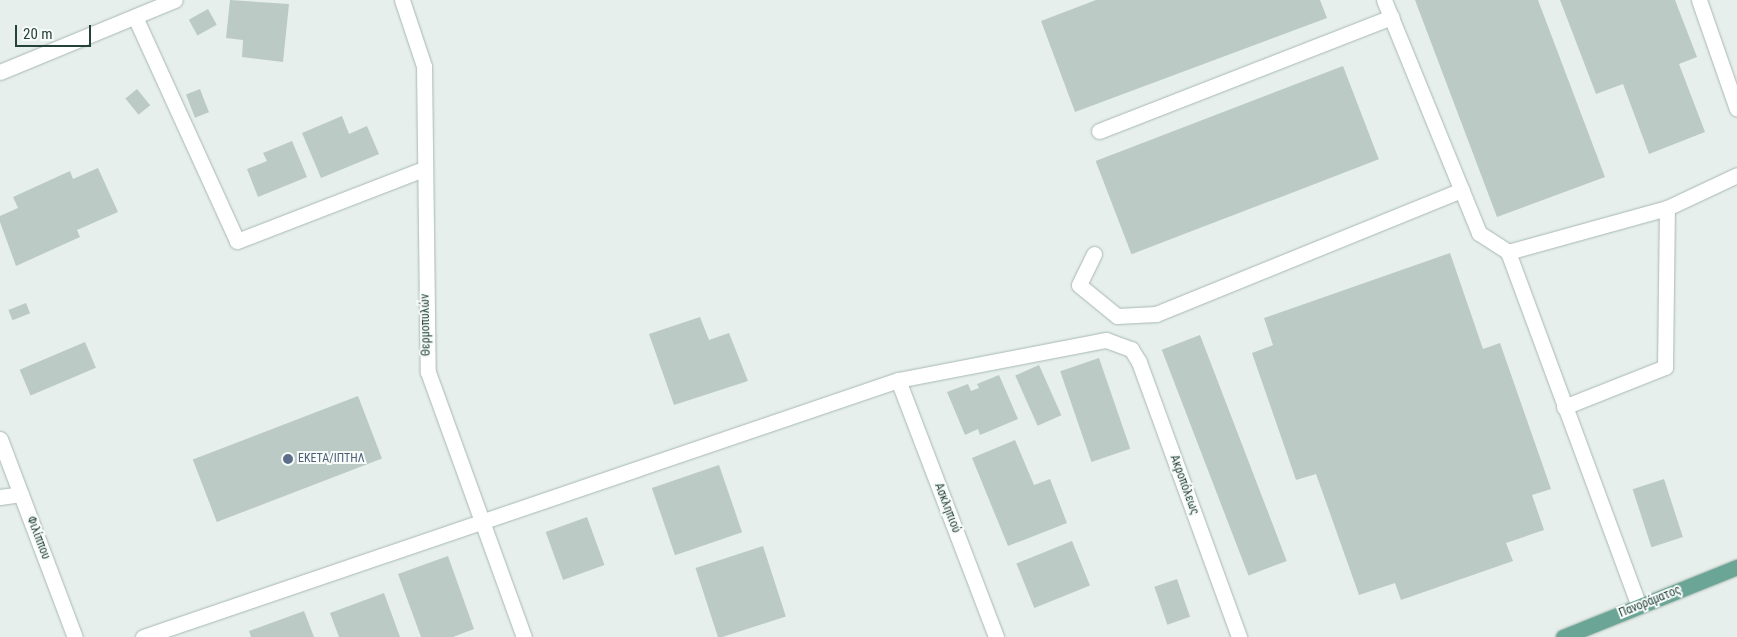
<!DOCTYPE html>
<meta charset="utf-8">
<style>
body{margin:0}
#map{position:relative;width:1737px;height:637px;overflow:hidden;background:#e6efeb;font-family:"Roboto Condensed",sans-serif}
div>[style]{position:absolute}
.building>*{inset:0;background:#bbcac4;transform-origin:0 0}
.roads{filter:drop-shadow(0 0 1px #a8b8b2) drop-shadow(0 0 1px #a8b8b2)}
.minor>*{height:15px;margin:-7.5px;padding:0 7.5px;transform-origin:7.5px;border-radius:7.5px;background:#fff}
.major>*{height:15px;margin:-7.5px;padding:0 7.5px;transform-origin:7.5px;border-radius:7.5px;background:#6aa596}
.dots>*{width:14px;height:14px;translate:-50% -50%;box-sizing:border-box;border:2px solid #f7fbf9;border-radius:50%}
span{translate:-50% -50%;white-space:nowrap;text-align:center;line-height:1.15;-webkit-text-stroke:4px #f7fbf9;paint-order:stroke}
.street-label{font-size:12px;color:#24423a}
.service-label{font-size:12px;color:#4e5e75}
.left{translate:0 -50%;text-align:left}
.scale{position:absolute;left:15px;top:25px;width:76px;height:22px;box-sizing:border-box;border:2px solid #24423a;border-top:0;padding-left:6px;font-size:15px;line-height:18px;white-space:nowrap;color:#24423a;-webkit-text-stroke:4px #f7fbf9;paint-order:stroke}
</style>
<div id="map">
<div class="building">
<div style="clip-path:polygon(230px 0,289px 4px,283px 62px,242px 57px,243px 40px,226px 38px)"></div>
<div style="clip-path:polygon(1096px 0,1320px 0,1327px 18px,1075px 112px,1041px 21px)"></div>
<div style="clip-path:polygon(1415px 0,1538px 0,1605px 177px,1497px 217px)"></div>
<div style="clip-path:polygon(1560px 0,1675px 0,1697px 57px,1679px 64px,1705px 132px,1649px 154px,1623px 84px,1596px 94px)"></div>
<div style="left:208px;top:9px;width:18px;height:22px;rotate:61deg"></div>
<div style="left:1343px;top:66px;width:100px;height:265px;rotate:69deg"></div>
<div style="left:137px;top:89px;width:21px;height:15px;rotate:51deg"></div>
<div style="left:200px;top:89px;width:25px;height:15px;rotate:69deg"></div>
<div style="clip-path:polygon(342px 116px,349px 134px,367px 126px,379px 154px,321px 178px,302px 133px)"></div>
<div style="clip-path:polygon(292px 141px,307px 177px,258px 197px,247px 169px,267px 161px,263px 153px)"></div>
<div style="clip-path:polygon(98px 168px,118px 212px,77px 230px,80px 237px,16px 266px,0 222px,0 216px,18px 208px,13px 197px,70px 171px,73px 179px)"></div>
<div style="clip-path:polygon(1450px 253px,1483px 349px,1500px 343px,1551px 489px,1532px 495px,1544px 530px,1506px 543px,1513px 561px,1401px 600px,1395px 583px,1359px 595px,1316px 474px,1296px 480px,1252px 353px,1273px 345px,1264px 318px)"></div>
<div style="left:26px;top:303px;width:11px;height:19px;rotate:68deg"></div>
<div style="clip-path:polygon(700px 317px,709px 340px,729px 333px,748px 381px,674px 405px,649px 334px)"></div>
<div style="left:1200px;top:335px;width:242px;height:41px;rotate:69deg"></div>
<div style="left:85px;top:342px;width:28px;height:71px;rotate:67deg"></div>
<div style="left:1099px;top:358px;width:96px;height:41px;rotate:71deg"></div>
<div style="left:1039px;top:365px;width:55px;height:26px;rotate:66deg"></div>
<div style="clip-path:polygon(999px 375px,1018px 419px,980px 435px,978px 429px,965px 435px,947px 392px,968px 384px,971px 391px,979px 388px,977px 384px)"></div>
<div style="left:358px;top:396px;width:67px;height:177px;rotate:69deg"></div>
<div style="clip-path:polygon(1015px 440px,1034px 485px,1050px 479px,1067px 523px,1008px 546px,972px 458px)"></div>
<div style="left:719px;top:465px;width:71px;height:71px;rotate:71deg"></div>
<div style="left:1664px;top:479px;width:61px;height:33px;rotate:72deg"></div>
<div style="left:587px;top:517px;width:51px;height:44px;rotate:70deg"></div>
<div style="left:1072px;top:541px;width:48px;height:60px;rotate:68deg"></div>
<div style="left:763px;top:546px;width:74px;height:71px;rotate:72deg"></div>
<div style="clip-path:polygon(448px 556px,474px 629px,453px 637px,421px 637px,398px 574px)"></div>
<div style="left:1177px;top:579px;width:40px;height:24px;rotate:71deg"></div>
<div style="clip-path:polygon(384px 593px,400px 637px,339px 637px,330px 613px)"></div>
<div style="clip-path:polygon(304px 611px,314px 637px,251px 637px,249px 631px)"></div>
</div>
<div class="roads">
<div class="minor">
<div style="left:402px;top:0;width:70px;rotate:71.6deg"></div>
<div style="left:424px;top:66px;width:306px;rotate:89.3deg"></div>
<div style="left:428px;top:372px;width:282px;rotate:70.1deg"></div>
<div style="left:1384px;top:0;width:252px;rotate:67.8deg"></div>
<div style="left:1479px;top:233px;width:35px;rotate:33deg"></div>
<div style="left:1508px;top:252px;width:377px;rotate:69.7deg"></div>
<div style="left:1699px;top:0;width:115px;rotate:70.8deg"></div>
<div style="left:135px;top:17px;width:246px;rotate:65.5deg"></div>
<div style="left:237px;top:241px;width:200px;rotate:-21.1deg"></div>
<div style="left:0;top:72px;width:189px;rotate:-22.4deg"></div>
<div style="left:1099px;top:131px;width:314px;rotate:-21.3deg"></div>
<div style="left:1508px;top:252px;width:165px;rotate:-15.5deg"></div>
<div style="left:1667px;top:208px;width:77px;rotate:-25.2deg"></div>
<div style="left:1094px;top:254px;width:34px;rotate:116deg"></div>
<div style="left:1079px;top:285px;width:49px;rotate:39.2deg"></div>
<div style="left:1117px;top:316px;width:39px;rotate:-3deg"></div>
<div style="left:1156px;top:314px;width:330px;rotate:-22.1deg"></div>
<div style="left:898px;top:380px;width:275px;rotate:69.1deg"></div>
<div style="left:1564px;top:407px;width:109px;rotate:-21.6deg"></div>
<div style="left:1665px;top:367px;width:159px;rotate:-89.3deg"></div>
<div style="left:0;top:439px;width:212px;rotate:69.3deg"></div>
<div style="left:0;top:497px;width:21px;rotate:-8deg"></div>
<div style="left:143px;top:637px;width:798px;rotate:-18.8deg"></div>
<div style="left:898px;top:380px;width:212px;rotate:-10.9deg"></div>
<div style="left:1106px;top:340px;width:27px;rotate:20deg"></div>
<div style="left:1131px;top:349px;width:15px;rotate:58deg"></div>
<div style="left:1139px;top:362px;width:293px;rotate:70deg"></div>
</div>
<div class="major">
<div style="left:1563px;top:637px;width:188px;rotate:-21.9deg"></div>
</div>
</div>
<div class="dots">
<div style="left:288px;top:459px;background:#5c6f8a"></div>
</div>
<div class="street-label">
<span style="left:426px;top:325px;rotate:-91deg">Θερμοπυλών</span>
<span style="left:1184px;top:485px;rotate:70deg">Ακροπόλεως</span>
<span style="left:947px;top:508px;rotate:69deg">Ασκληπιού</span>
<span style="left:38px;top:538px;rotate:69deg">Φιλίππου</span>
<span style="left:1650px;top:602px;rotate:-22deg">Πανοράματος</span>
</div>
<div class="service-label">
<span class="left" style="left:298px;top:459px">ΕΚΕΤΑ/ΙΠΤΗΛ</span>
</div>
<div class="scale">20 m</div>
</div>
